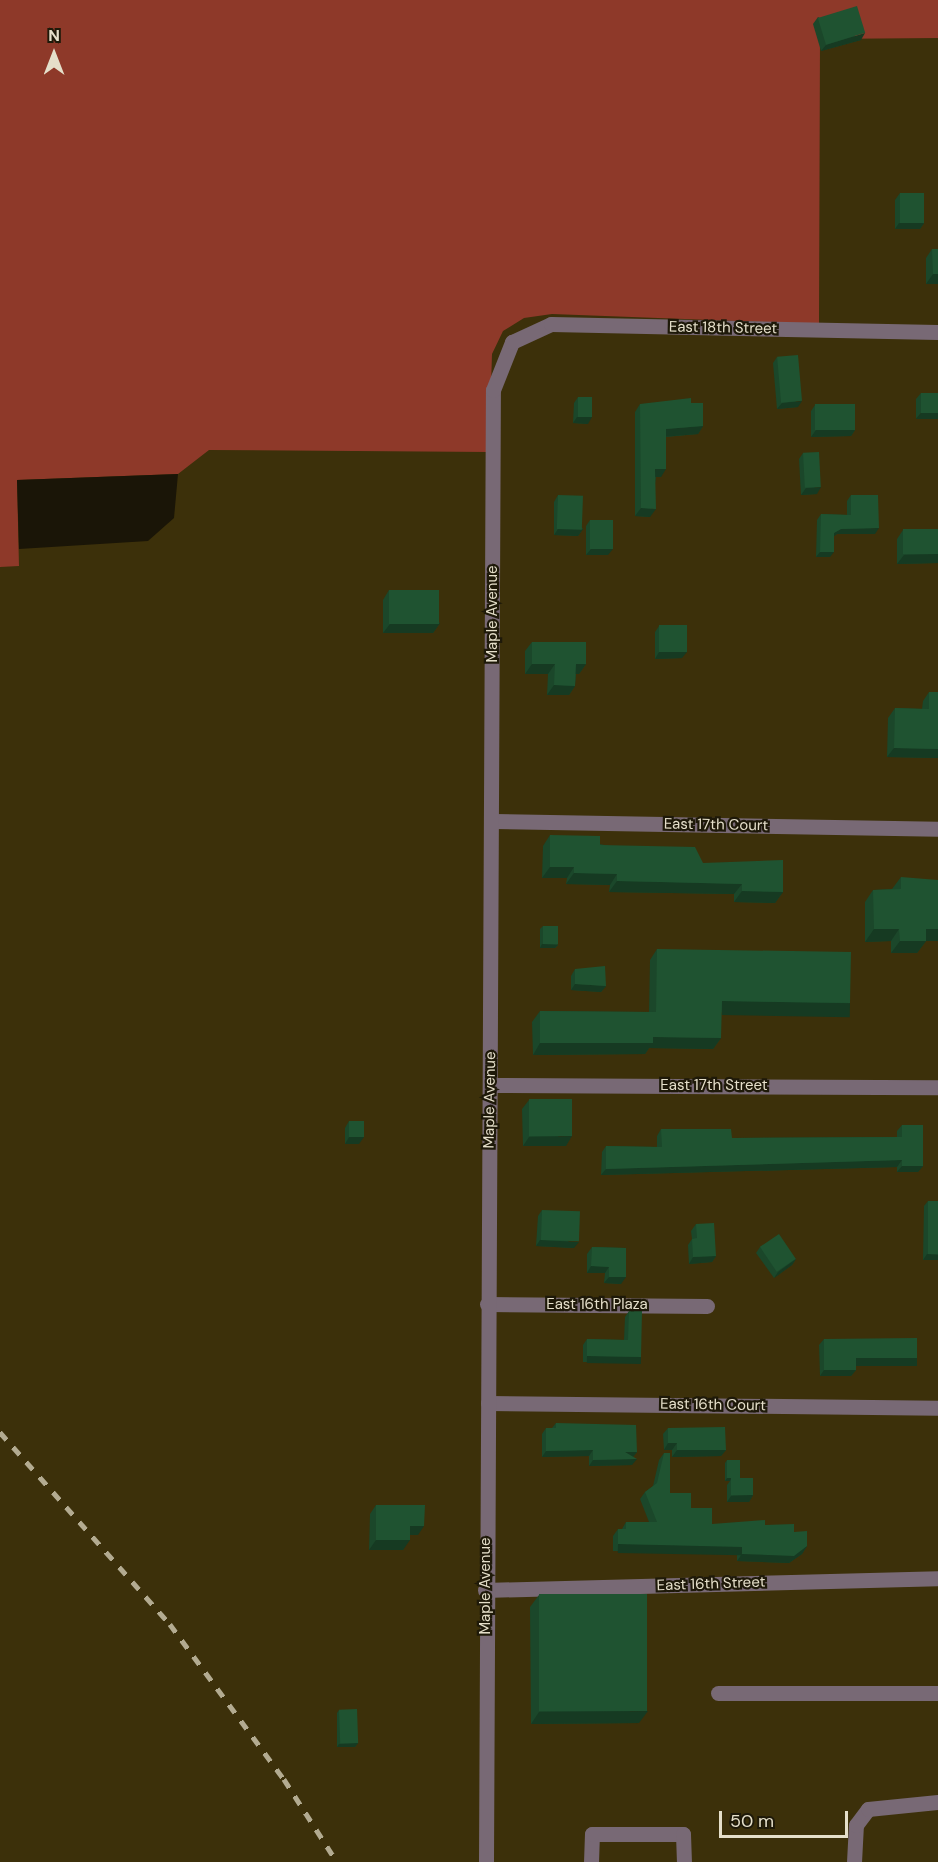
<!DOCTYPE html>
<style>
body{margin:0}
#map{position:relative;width:938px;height:1862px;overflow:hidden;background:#3c300a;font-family:"DM Sans",sans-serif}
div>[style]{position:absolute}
.green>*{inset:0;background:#8e3929}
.water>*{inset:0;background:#1a1507}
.minor>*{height:15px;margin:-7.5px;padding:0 7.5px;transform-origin:7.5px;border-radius:7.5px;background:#786975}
.rail>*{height:4.5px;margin-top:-2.25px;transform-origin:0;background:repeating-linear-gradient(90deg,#b3ab91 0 10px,transparent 0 20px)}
.wall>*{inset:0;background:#1b472a}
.shaded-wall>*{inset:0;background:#163a22;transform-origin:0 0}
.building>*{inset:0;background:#1f5331;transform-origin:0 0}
span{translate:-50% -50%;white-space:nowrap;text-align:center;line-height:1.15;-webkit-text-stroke:4.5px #1e1909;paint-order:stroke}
.street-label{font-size:15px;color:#e5dfca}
.north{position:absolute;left:24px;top:24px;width:60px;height:60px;-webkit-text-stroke:4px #1e1909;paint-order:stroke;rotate:0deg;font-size:16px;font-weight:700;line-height:24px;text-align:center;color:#e5dfca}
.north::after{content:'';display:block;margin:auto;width:21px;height:27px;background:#e5dfca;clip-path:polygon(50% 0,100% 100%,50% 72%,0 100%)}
.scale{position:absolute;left:719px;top:1811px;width:129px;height:27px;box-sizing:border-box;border:3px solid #e5dfca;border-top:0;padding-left:8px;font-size:18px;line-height:21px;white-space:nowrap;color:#e5dfca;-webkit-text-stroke:4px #1e1909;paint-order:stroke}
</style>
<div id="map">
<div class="green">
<div style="clip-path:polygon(0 0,938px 0,938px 38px,820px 39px,819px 324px,552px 314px,524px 318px,503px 331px,492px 354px,489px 452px,209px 450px,178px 474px,17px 480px,19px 566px,0 567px)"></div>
</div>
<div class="water">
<div style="clip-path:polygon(178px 474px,174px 518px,148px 541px,19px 549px,17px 480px)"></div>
</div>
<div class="minor">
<div style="left:494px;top:821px;width:444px;rotate:1deg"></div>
<div style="left:491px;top:1085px;width:447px;rotate:0.3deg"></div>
<div style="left:487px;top:1304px;width:220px;rotate:0.5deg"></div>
<div style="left:488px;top:1403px;width:450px;rotate:0.6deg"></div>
<div style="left:485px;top:1590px;width:453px;rotate:-1.5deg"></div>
<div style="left:718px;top:1693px;width:220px"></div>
<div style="left:486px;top:1862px;width:1472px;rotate:-89.73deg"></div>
<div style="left:493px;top:390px;width:52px;rotate:-68.4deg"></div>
<div style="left:512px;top:342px;width:43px;rotate:-24.8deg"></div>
<div style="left:551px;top:324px;width:387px;rotate:1.2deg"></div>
<div style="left:591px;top:1862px;width:28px;rotate:-88deg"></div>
<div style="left:592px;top:1834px;width:91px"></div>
<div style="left:683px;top:1834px;width:28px;rotate:88deg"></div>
<div style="left:854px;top:1862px;width:37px;rotate:-87deg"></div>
<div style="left:856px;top:1825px;width:20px;rotate:-53deg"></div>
<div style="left:868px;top:1809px;width:70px;rotate:-5.7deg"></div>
</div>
<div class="rail">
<div style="left:0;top:1432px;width:256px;rotate:48.5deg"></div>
<div style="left:170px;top:1624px;width:192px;rotate:53.7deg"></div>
<div style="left:284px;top:1779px;width:98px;rotate:57.4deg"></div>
</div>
<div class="wall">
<div style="clip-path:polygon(818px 17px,861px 40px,821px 51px,813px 24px)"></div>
<div style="clip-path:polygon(900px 193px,924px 223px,920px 229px,895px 229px,895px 200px)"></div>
<div style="clip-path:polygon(932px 249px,938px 249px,938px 284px,926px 284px,926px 258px)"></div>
<div style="clip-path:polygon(777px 357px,798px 407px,777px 409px,773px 363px)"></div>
<div style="clip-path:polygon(921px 393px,938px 393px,916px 419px,916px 399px)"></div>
<div style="clip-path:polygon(578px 397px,588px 424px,573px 423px,574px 403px)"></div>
<div style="clip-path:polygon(691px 403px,703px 426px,698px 434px,666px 437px,661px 477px,656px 477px,650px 517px,635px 516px,635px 412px,640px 404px)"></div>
<div style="clip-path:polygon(815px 405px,855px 430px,851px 436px,811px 437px,811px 411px)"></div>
<div style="clip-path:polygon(803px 453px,817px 494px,801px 495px,799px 459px)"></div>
<div style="clip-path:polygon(558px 495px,583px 529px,578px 536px,554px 535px,554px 502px)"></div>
<div style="clip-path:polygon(851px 495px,875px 534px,837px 534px,834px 536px,830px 557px,816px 557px,817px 520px,821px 514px,847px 515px,847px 501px)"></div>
<div style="clip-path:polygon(590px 520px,608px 555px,586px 555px,586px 526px)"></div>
<div style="clip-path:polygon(938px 529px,938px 563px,897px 564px,897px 539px,903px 530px)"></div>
<div style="clip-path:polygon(389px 590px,440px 623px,433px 633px,383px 633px,383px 600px)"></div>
<div style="clip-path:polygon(659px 626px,682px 658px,655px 659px,655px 632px)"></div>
<div style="clip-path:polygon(532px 642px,586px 664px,579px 674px,576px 674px,575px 686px,569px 695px,547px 695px,548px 674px,525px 674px,525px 651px)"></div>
<div style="clip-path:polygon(929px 692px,938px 758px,887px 757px,888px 718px,895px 708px,922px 709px,923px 701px)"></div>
<div style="clip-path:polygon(550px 835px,703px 863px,783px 892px,775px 903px,734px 902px,734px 894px,609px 892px,610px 885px,566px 884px,567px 878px,542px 878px,543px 846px)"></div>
<div style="clip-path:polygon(901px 877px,926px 941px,917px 953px,891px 953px,891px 941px,865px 942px,865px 902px,873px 890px,892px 889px)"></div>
<div style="clip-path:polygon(543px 926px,558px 945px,555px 948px,540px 948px,540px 929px)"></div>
<div style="clip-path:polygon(657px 949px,850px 1003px,842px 1014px,721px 1012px,721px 1038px,713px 1049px,649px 1048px,645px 1054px,533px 1055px,532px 1022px,540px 1011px,649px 1012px,650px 960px)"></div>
<div style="clip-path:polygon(575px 969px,606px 986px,601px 992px,571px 990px,571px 976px)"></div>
<div style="clip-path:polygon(529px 1100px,566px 1146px,523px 1146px,522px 1109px)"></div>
<div style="clip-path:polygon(349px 1121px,359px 1144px,345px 1144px,345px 1128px)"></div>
<div style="clip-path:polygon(902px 1125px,923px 1166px,918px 1172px,897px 1172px,897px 1167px,601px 1175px,602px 1152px,606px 1146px,657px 1147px,657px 1136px,661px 1129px,732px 1138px,897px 1137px,897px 1131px)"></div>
<div style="clip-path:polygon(928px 1201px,938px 1201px,938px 1260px,923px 1260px,924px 1206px)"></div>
<div style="clip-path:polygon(542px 1210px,574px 1248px,536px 1246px,538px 1216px)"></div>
<div style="clip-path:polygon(696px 1224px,716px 1256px,712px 1262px,689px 1264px,688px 1245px,692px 1239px,691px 1231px)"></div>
<div style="clip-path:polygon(592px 1247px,626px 1248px,621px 1284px,604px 1283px,605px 1273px,587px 1273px,587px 1254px)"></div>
<div style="clip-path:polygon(760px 1247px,796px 1259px,792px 1265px,774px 1278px,756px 1253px)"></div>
<div style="clip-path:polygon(629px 1311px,641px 1357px,637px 1363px,583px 1362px,583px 1345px,587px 1339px,624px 1340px,625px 1317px)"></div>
<div style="clip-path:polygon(824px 1339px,913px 1364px,856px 1364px,856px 1370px,851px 1376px,820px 1376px,819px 1345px)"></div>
<div style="clip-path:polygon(556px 1423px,637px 1452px,633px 1457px,632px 1465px,589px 1466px,589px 1456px,542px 1457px,542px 1434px,546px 1428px,552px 1428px)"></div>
<div style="clip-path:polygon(668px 1428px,726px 1450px,721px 1456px,672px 1457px,672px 1450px,664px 1450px,663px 1434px)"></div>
<div style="clip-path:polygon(664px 1453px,670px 1493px,712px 1524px,765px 1525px,794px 1532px,807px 1546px,802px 1554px,789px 1563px,737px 1561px,737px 1554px,613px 1551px,613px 1536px,618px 1529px,622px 1529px,626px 1522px,649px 1522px,640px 1499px,645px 1492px,653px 1486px,659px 1460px)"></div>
<div style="clip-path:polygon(727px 1460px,753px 1495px,749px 1502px,727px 1502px,727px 1485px,730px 1481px,725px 1481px,725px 1463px)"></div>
<div style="clip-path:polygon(376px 1505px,418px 1535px,410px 1535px,403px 1550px,369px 1550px,370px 1514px)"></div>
<div style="clip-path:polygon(539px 1595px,639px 1723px,531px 1724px,530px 1607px)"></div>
<div style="clip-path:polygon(339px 1710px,358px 1743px,355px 1747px,337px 1747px,337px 1713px)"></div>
</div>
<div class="shaded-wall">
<div style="clip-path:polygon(865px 33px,861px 40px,821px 51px,826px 45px)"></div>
<div style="clip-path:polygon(899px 223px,924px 223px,920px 229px,895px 229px)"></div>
<div style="clip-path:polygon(933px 274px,938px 274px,938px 284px,926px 284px)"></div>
<div style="clip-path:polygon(802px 401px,798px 407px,777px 409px,782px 403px)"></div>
<div style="clip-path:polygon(921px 413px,938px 413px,938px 419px,916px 419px)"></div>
<div style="clip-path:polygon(577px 417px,592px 417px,588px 424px,573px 423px)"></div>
<div style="clip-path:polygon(703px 426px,698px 434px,661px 437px,666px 429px)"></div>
<div style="clip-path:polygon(816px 430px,855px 430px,851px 436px,811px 437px)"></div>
<div style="clip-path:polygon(655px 469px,666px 469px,661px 477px,650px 477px)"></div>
<div style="clip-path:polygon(821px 487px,817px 494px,801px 495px,806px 488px)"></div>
<div style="clip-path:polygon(641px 508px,656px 509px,650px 517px,635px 516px)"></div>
<div style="clip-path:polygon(879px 528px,875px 534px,837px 534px,830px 539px,834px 533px,841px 529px)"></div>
<div style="clip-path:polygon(558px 529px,583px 529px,578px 536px,554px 535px)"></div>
<div style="clip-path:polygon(591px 549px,613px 549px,608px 555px,586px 555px)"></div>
<div style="clip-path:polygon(820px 552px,834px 552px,830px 557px,816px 557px)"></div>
<div style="clip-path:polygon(938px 554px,938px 563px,897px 564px,904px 555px)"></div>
<div style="clip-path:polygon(440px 623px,433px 633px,383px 633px,390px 624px)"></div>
<div style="clip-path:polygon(659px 652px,687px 652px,682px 658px,655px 659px)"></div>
<div style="clip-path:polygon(532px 664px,555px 664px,548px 674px,525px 674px)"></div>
<div style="clip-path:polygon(576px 664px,586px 664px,579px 674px,569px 674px)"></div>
<div style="clip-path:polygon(554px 685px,575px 686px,569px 695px,547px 695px)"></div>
<div style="clip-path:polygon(894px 748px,938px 749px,938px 758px,887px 757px)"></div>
<div style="clip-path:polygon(550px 867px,574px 867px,567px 878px,542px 878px)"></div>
<div style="clip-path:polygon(574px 873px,617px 874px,610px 885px,566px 884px)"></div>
<div style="clip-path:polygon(617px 881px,742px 884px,734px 894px,609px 892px)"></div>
<div style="clip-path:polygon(742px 891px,783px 892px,775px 903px,734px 902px)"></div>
<div style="clip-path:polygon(874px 929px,899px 929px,891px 941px,865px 942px)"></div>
<div style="clip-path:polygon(926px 929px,938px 929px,938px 941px,926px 941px,917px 953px,891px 953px,900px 941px)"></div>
<div style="clip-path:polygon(542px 944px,558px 945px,555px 948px,540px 948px)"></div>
<div style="clip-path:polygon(575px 984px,606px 986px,601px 992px,571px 990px)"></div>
<div style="left:722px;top:1001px;width:128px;height:14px;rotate:1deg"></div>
<div style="clip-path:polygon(653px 1037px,721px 1038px,713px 1049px,649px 1048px,645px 1054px,533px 1055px,540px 1043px)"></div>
<div style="clip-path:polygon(572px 1136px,566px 1146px,523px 1146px,529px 1137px)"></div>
<div style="clip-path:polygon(349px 1137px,364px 1137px,359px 1144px,345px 1144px)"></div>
<div style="clip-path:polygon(902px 1160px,897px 1167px,601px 1175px,606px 1169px)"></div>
<div style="clip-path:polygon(902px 1166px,923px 1166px,918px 1172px,897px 1172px)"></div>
<div style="clip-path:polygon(540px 1240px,579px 1242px,574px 1248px,536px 1246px)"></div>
<div style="clip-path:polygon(927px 1254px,938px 1255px,938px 1260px,923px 1260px)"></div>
<div style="clip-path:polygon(716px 1256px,712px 1262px,689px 1264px,693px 1257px)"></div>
<div style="clip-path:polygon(796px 1259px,792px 1265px,774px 1278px,778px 1272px)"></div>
<div style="clip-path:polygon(591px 1266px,609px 1267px,605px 1273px,587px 1273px)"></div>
<div style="clip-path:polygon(609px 1277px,626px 1277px,621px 1284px,604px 1283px)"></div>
<div style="left:587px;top:1356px;width:54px;height:7px;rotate:1deg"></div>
<div style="left:856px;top:1358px;width:61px;height:8px"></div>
<div style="clip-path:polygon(824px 1370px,856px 1370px,851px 1376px,820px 1376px)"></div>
<div style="clip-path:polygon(668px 1443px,677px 1443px,672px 1450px,664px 1450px)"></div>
<div style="clip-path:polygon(593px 1450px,589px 1456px,542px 1457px,546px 1451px)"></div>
<div style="clip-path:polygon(677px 1450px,726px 1450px,721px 1456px,672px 1457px)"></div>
<div style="clip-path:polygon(625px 1452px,637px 1452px,632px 1458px)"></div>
<div style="clip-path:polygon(637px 1459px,632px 1465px,589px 1466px,593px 1460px)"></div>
<div style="clip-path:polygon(727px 1478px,741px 1478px,731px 1479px,730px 1481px,725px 1481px)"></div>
<div style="clip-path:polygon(753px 1495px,749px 1502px,727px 1502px,731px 1496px)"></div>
<div style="clip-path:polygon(410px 1526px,424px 1526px,418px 1535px,403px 1535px)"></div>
<div style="clip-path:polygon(376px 1540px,410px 1540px,403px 1550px,369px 1550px)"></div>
<div style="left:618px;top:1544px;width:124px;height:9px;rotate:1deg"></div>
<div style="clip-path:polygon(807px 1546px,802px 1554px,789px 1563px,737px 1561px,742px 1554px)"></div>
<div style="clip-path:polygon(648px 1711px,639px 1723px,531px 1724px,539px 1712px)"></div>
<div style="clip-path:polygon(358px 1743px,355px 1747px,337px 1747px,339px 1744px)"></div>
</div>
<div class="building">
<div style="left:857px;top:6px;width:28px;height:41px;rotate:73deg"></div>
<div style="left:900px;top:193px;width:24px;height:30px"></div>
<div style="clip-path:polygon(932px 249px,938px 249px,938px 274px,933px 274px)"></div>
<div style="left:798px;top:355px;width:46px;height:21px;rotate:85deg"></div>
<div style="left:921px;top:393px;width:17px;height:20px"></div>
<div style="left:578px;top:397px;width:14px;height:20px"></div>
<div style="clip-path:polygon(691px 398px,691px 403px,703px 403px,703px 426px,666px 429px,666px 469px,655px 469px,656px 509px,641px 508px,640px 404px)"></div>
<div style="left:855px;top:404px;width:26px;height:40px;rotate:90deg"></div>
<div style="left:819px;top:452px;width:35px;height:16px;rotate:87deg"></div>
<div style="left:558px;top:495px;width:25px;height:34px;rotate:2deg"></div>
<div style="clip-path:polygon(851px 495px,878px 495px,879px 528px,841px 529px,834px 533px,834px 552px,820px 552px,821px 514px,851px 515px)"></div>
<div style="left:590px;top:520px;width:23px;height:29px"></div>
<div style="left:938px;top:529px;width:25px;height:35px;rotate:90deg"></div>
<div style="left:389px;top:590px;width:50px;height:34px"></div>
<div style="left:687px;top:625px;width:27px;height:28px;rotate:90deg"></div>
<div style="clip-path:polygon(532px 642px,586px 642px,586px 664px,576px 664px,575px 686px,554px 685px,555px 664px,532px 664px)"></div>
<div style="clip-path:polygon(929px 692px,938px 692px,938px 749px,894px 748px,895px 708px,929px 709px)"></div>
<div style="clip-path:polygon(550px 835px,600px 836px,600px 845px,695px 847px,703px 863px,783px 860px,783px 892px,742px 891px,742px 884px,617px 881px,617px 874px,574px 873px,574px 867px,550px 867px)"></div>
<div style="clip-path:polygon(901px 877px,938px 880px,938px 929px,926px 929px,926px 941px,900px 941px,899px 929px,874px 929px,873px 890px,901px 889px)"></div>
<div style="left:543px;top:926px;width:15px;height:18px"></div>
<div style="clip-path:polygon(657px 949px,851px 952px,850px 1003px,722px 1001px,721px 1038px,653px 1037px,653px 1043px,540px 1043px,540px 1011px,656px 1012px)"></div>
<div style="clip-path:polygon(605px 966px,606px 986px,575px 984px,575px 969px)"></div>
<div style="left:572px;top:1099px;width:37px;height:43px;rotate:90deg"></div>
<div style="left:349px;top:1121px;width:15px;height:16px"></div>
<div style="clip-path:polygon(902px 1125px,923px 1125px,923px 1166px,902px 1166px,902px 1160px,606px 1169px,606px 1146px,662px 1147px,661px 1129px,731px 1129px,732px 1138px,902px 1137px)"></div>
<div style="left:928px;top:1201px;width:10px;height:53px"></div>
<div style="left:542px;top:1210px;width:38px;height:30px;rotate:2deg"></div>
<div style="clip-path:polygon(714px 1223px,716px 1256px,693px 1257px,692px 1239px,697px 1238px,696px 1224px)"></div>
<div style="left:779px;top:1234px;width:30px;height:23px;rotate:56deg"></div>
<div style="clip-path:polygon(592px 1247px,626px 1248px,626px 1277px,609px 1277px,609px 1267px,591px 1266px)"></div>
<div style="clip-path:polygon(629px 1311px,642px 1311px,641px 1357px,587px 1356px,587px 1339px,628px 1340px)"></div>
<div style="clip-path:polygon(917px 1338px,917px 1358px,856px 1358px,856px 1370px,824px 1370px,824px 1339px)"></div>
<div style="clip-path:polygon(556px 1423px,636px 1425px,637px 1452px,625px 1452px,637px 1459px,593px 1460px,593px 1450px,546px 1451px,546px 1428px,556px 1428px)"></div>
<div style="clip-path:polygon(725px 1427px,726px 1450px,677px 1450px,677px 1443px,668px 1443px,668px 1428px)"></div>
<div style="clip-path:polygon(664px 1453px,670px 1453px,670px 1493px,691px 1493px,691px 1508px,712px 1508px,712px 1524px,765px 1520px,765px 1525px,794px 1524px,794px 1532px,807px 1531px,807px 1546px,794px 1556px,742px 1554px,742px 1547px,618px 1544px,618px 1529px,626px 1529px,626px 1522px,657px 1522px,645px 1492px,657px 1483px)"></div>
<div style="left:727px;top:1460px;width:13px;height:18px"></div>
<div style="left:753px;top:1478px;width:17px;height:22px;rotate:90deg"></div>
<div style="clip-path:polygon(376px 1505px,425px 1505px,424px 1526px,410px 1526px,410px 1540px,376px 1540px)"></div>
<div style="left:647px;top:1594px;width:117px;height:108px;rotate:90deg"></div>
<div style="left:357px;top:1709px;width:34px;height:18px;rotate:88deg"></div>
</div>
<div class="street-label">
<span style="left:723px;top:328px;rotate:1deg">East 18th Street</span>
<span style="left:493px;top:614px;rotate:-90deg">Maple Avenue</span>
<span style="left:716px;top:825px;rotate:1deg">East 17th Court</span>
<span style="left:714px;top:1086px">East 17th Street</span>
<span style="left:490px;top:1100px;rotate:-89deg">Maple Avenue</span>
<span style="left:597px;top:1305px">East 16th Plaza</span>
<span style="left:713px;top:1405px;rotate:1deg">East 16th Court</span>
<span style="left:711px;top:1584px;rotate:-2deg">East 16th Street</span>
<span style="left:486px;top:1586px;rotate:-90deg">Maple Avenue</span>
</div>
<div class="north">N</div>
<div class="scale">50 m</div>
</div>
